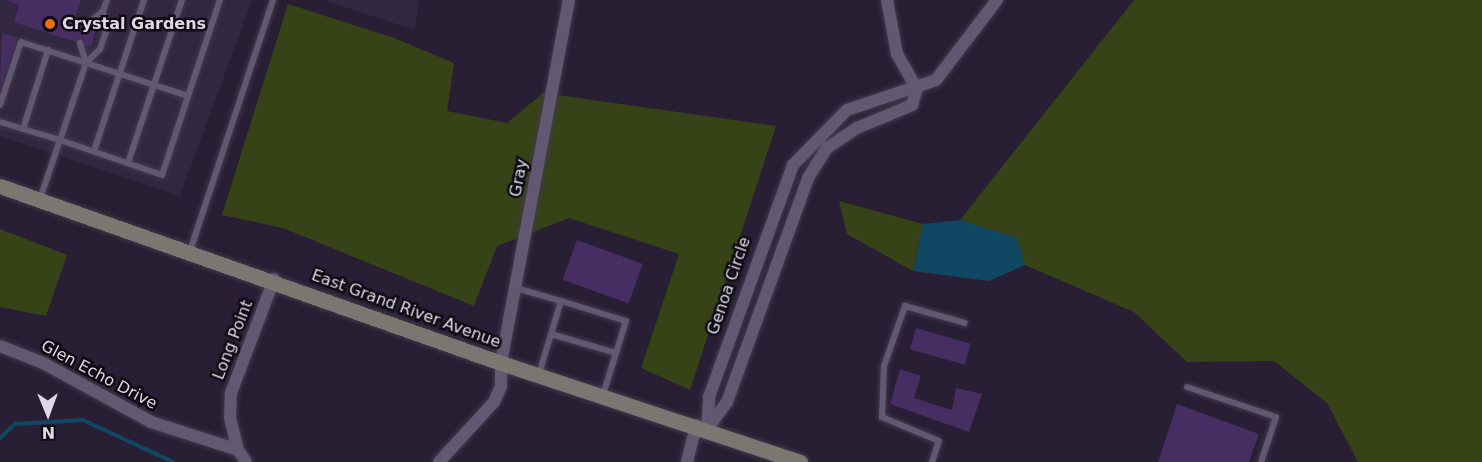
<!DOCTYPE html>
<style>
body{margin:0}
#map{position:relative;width:1482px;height:462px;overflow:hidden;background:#281f34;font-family:"DejaVu Sans",sans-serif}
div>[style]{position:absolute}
.built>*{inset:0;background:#322741}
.green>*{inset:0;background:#374316}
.water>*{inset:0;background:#104863}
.stream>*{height:4px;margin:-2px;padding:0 2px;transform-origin:2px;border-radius:2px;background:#104863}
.building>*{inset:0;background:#462e62;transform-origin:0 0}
.roads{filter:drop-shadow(0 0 2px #413a4c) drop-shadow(0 0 2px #413a4c)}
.lane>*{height:6px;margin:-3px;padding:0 3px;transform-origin:3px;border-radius:3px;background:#625871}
.street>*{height:12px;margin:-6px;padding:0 6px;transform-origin:6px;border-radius:6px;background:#625871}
.secondary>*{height:15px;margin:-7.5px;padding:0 7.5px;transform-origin:7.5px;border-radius:7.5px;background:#7c7671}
.dots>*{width:16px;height:16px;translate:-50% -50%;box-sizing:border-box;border:3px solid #0f0b14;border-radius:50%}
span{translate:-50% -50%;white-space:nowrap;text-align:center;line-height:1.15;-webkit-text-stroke:5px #0f0b14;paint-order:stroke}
.poi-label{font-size:16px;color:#ded9e7;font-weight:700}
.left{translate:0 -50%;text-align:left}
.street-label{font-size:16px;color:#ded9e7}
.north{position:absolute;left:18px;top:384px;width:60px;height:60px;-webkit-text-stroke:4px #0f0b14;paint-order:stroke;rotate:179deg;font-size:16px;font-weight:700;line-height:24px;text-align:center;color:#ded9e7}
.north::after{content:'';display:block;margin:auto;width:21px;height:27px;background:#ded9e7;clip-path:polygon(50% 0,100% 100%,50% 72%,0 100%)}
</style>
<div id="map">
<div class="built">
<div style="clip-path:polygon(0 0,252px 0,180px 196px,0 136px)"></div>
<div style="clip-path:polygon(323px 0,419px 0,415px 30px)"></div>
</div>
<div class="green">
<div style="clip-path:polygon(1134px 0,1482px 0,1482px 462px,1358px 462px,1327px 403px,1274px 361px,1187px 362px,1134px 312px,1025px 265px,1017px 238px,960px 220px)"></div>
<div style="clip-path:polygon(288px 4px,394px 38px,454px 63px,447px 111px,507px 123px,543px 93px,776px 126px,690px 390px,641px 368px,679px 254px,569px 218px,497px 246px,474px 306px,283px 228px,222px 215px)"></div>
<div style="clip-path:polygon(839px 201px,923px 224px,913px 271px,847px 234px)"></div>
<div style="clip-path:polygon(0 229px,67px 255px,46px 316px,0 307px)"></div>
</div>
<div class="water">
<div style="clip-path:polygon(960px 220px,1017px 238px,1025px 265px,989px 281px,913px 271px,923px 224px)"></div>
</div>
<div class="stream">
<div style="left:0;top:438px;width:21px;rotate:-43deg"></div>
<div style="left:15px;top:424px;width:68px;rotate:-3.4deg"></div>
<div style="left:83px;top:420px;width:99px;rotate:25deg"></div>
</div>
<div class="building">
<div style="clip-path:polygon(6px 0,81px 0,74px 22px,96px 29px,91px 47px,14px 22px,19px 5px)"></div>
<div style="clip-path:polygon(2px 33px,18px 38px,2px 84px,0 83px)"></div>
<div style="left:577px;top:240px;width:70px;height:42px;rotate:20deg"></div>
<div style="left:916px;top:328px;width:57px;height:22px;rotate:16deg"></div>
<div style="clip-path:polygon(900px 369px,921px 376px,914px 398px,952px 410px,956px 388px,982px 394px,969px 432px,890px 404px)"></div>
<div style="clip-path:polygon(1177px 404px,1259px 434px,1249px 462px,1158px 462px)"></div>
</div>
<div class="roads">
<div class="lane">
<div style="left:85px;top:26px;width:23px;rotate:-40deg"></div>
<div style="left:103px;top:11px;width:12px;rotate:-70deg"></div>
<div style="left:86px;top:63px;width:107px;rotate:17.9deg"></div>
<div style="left:0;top:105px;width:66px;rotate:-71.6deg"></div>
<div style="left:21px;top:42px;width:68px;rotate:17.9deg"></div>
<div style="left:86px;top:63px;width:21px;rotate:-107deg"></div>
<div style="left:0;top:122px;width:63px;rotate:16.7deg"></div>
<div style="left:60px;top:140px;width:81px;rotate:-71.3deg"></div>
<div style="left:86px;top:63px;width:20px;rotate:-45deg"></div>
<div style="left:100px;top:49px;width:18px;rotate:-71deg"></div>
<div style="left:106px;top:32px;width:21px;rotate:-98deg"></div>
<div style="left:23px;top:129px;width:83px;rotate:-72.4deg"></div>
<div style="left:94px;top:151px;width:159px;rotate:-71.7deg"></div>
<div style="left:128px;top:163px;width:172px;rotate:-71.7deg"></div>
<div style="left:40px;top:199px;width:62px;rotate:-71.3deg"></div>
<div style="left:60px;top:140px;width:108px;rotate:18.9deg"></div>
<div style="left:162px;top:175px;width:184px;rotate:-71.7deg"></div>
<div style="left:190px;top:251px;width:264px;rotate:-71.7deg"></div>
<div style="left:516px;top:288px;width:47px;rotate:16.1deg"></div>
<div style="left:561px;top:301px;width:76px;rotate:106.8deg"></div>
<div style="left:561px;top:301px;width:68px;rotate:17.1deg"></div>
<div style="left:626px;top:321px;width:77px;rotate:107.3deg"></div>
<div style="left:551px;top:334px;width:68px;rotate:16.3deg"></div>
<div style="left:1187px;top:387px;width:94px;rotate:18.6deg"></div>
<div style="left:1276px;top:417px;width:47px;rotate:108.4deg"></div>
<div style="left:932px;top:462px;width:22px;rotate:-72deg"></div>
<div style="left:939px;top:441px;width:62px;rotate:-157.2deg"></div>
<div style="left:882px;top:417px;width:51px;rotate:-87.8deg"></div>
<div style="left:884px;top:366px;width:64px;rotate:-70.7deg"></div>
<div style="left:905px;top:306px;width:62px;rotate:15.8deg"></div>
</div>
<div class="street">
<div style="left:0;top:346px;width:46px;rotate:21.6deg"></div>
<div style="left:43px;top:363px;width:123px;rotate:28.6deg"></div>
<div style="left:151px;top:422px;width:91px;rotate:17.8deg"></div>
<div style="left:238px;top:450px;width:14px;rotate:56deg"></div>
<div style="left:708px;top:428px;width:32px;rotate:-54deg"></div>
<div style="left:727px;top:402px;width:238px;rotate:-70.1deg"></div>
<div style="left:808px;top:178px;width:36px;rotate:-58deg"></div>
<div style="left:827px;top:148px;width:36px;rotate:-34deg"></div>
<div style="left:857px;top:128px;width:60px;rotate:-22.7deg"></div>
<div style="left:912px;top:105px;width:17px;rotate:-73deg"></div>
<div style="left:917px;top:89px;width:40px;rotate:-119.7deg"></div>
<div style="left:897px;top:54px;width:55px;rotate:-100.5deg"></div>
<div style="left:707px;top:429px;width:32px;rotate:-86deg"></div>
<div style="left:709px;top:397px;width:247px;rotate:-70.1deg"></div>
<div style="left:793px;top:165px;width:77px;rotate:-45.5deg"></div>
<div style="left:847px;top:110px;width:94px;rotate:-18.6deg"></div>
<div style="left:936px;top:80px;width:101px;rotate:-52.7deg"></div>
<div style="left:238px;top:450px;width:33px;rotate:-104deg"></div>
<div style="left:230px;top:418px;width:25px;rotate:-88deg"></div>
<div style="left:231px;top:393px;width:122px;rotate:-69.3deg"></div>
<div style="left:439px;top:462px;width:81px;rotate:-47.5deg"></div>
<div style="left:494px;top:402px;width:17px;rotate:-66deg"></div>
<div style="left:501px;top:386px;width:23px;rotate:-90deg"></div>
<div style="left:501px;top:363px;width:369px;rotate:-79.4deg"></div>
<div style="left:687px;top:462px;width:38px;rotate:-76deg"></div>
</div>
<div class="secondary">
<div style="left:0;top:186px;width:531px;rotate:19.46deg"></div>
<div style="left:501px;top:363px;width:315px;rotate:18.3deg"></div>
</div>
</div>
<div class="dots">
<div style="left:50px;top:24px;background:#e8710a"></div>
</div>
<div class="poi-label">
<span class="left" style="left:62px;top:24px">Crystal Gardens</span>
</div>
<div class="street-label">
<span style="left:519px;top:178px;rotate:-79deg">Gray</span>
<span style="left:729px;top:286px;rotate:-71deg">Genoa Circle</span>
<span style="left:406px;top:309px;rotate:20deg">East Grand River Avenue</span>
<span style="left:233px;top:340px;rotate:-69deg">Long Point</span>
<span style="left:99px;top:375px;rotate:28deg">Glen Echo Drive</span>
</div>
<div class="north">N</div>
</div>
